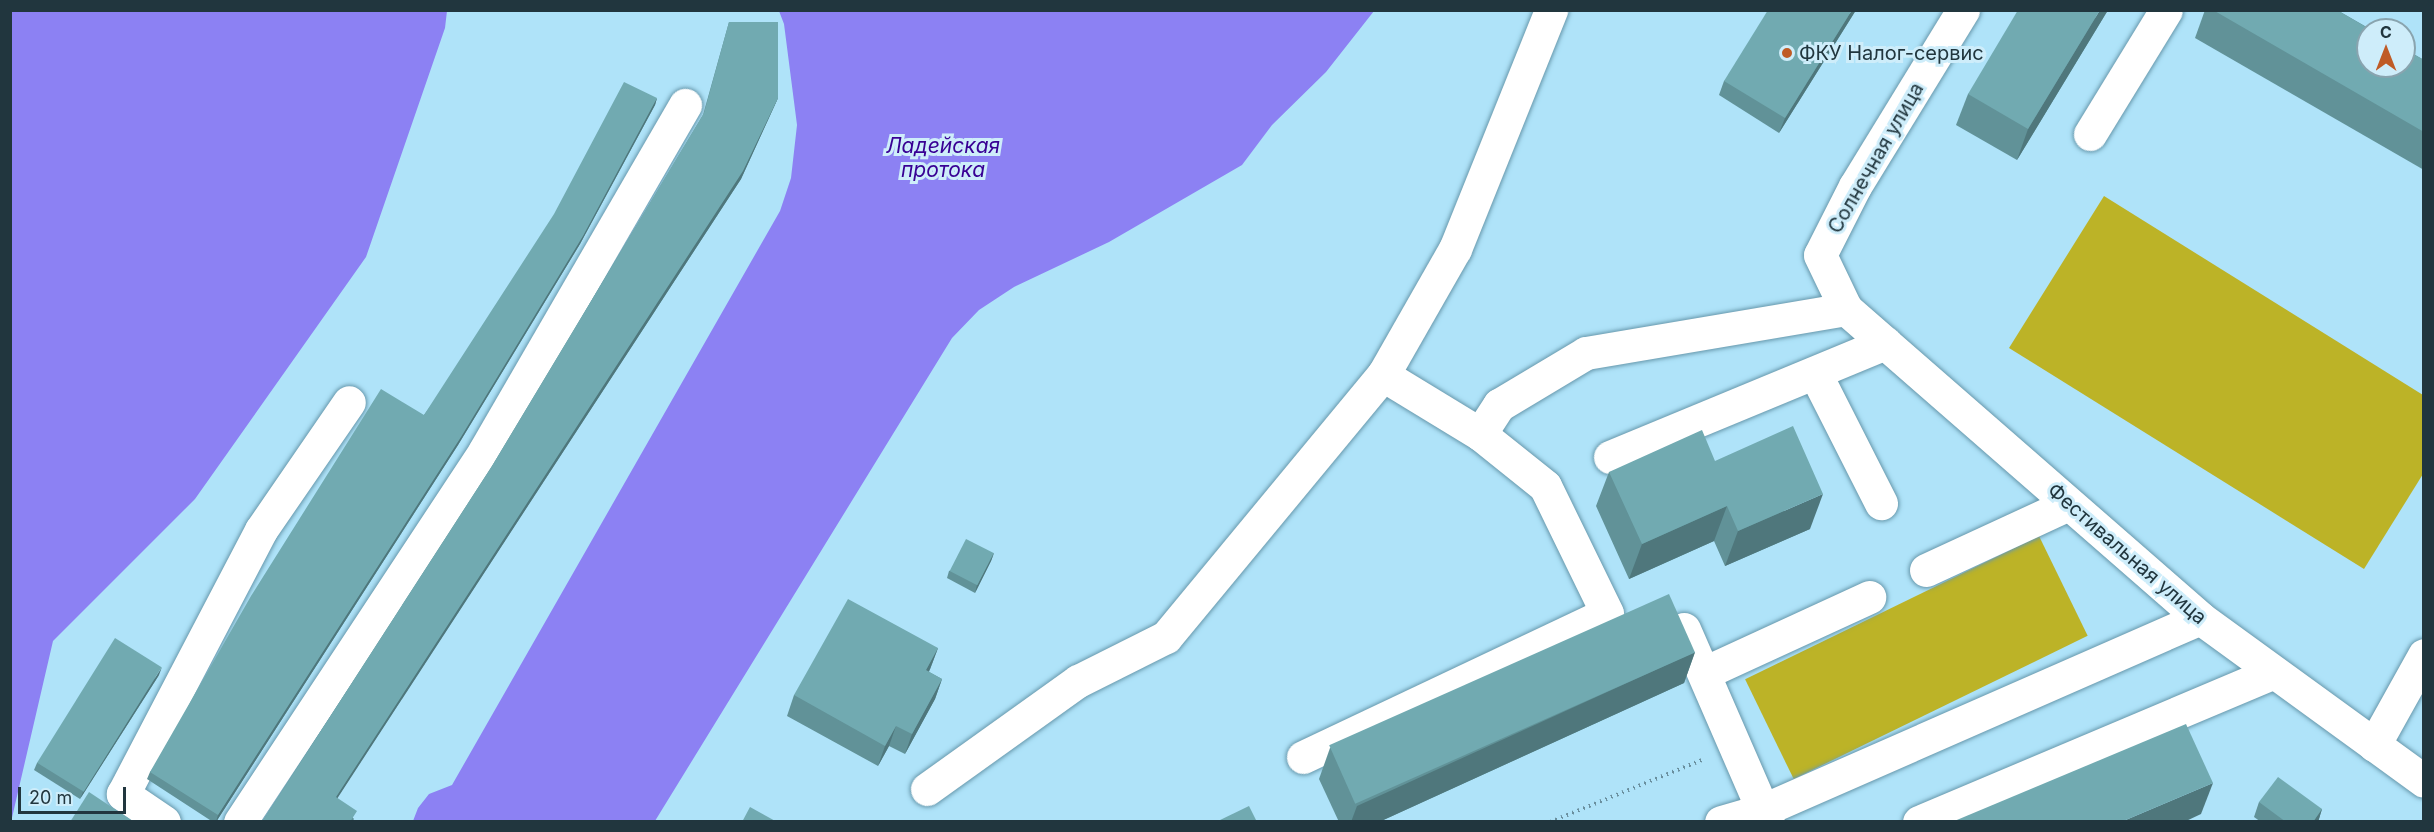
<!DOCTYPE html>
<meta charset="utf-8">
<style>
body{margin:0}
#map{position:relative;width:2434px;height:832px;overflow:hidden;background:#afe3f9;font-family:Inter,sans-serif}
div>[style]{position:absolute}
.green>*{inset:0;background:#bcb327;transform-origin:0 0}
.water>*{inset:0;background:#8c81f3}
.path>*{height:4px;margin-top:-2px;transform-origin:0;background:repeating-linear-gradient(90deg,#6a8f9e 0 1.5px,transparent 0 6px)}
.roads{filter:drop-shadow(0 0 2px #6798ac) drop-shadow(0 0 2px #6798ac)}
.minor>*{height:33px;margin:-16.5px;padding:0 16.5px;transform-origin:16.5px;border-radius:16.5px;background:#fff}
.wall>*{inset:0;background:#619298}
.shaded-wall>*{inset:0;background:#4f777c}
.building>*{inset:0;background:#71aab1;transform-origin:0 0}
.dots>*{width:16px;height:16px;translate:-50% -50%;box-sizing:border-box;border:3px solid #ceedfa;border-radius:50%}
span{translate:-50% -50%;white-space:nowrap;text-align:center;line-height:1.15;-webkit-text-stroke:6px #ceedfa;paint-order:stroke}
.poi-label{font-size:20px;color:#21363e}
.left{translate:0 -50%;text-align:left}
.street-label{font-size:20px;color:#21363e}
.water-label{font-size:21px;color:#380194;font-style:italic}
.frame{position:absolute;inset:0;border:12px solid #21363e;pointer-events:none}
.north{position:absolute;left:2356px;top:18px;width:60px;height:60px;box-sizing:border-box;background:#ceedfa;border:2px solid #89a4af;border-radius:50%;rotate:0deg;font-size:16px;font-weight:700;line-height:24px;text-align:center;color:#21363e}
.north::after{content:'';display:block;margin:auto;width:21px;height:27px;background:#bf5b26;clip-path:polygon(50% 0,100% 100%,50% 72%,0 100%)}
.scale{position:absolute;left:18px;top:787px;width:108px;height:27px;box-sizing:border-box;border:3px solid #21363e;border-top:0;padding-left:8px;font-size:18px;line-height:21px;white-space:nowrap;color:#21363e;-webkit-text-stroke:4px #ceedfa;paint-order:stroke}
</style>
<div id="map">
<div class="green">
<div style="clip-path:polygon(2104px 196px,2423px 395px,2423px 474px,2364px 569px,2009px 348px)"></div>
<div style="left:2039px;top:536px;width:111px;height:327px;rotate:64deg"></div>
</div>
<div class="water">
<div style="clip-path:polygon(10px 11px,447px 11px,445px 28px,366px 257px,195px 499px,53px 641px,11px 822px)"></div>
<div style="clip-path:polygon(1017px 11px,1374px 11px,1326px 72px,1272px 125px,1242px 165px,1109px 242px,1014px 287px,979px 310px,952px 338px,655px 821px,413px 821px,418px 808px,429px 794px,452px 785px,780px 211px,791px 178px,797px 125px,784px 24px,779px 11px)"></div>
</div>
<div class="path">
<div style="left:1550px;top:822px;width:166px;rotate:-22.2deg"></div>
</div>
<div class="roads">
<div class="minor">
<div style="left:1963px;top:10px;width:206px;rotate:121.5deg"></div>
<div style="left:1855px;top:186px;width:77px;rotate:116.9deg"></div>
<div style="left:1820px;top:255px;width:60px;rotate:64.3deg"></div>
<div style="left:1846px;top:309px;width:470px;rotate:41.1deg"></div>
<div style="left:2200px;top:618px;width:277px;rotate:36deg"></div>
<div style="left:2090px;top:134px;width:145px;rotate:-58.5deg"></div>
<div style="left:1815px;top:373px;width:146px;rotate:63.1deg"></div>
<div style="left:1383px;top:375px;width:145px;rotate:-60.3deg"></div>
<div style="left:1455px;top:249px;width:258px;rotate:-68.1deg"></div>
<div style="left:1610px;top:457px;width:298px;rotate:-22.5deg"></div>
<div style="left:1926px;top:570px;width:157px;rotate:-24.8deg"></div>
<div style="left:1684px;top:629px;width:210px;rotate:66.5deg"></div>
<div style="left:1704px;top:673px;width:182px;rotate:-24.7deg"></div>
<div style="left:2374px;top:745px;width:103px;rotate:-60.9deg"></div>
<div style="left:1303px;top:757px;width:336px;rotate:-25.3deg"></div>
<div style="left:1607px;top:613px;width:141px;rotate:-116deg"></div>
<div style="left:1545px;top:486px;width:83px;rotate:-141.3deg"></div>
<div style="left:1480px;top:434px;width:35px;rotate:-57deg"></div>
<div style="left:1499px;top:405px;width:101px;rotate:-30.9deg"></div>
<div style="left:1586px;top:353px;width:264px;rotate:-9.6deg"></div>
<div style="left:927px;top:789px;width:186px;rotate:-35.6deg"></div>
<div style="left:1078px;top:681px;width:98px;rotate:-26.6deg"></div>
<div style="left:1166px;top:637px;width:340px;rotate:-50.4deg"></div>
<div style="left:1383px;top:375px;width:114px;rotate:31.3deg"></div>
<div style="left:164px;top:822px;width:50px;rotate:-145.7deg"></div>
<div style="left:123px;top:794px;width:298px;rotate:-62.4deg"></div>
<div style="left:261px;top:530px;width:155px;rotate:-55.5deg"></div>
<div style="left:240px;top:822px;width:445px;rotate:-56.6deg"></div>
<div style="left:485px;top:450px;width:399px;rotate:-59.9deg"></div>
<div style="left:1721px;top:822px;width:44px;rotate:-15.9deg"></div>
<div style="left:1763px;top:810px;width:477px;rotate:-23.7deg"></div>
<div style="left:1919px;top:822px;width:385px;rotate:-22.9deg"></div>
</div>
</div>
<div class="wall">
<div style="clip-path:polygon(1856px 10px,1779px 133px,1719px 95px,1724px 81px)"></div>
<div style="clip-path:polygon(2108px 10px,2017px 160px,1956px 125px,1968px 94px)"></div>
<div style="clip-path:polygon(2205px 10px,2337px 10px,2424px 60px,2424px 170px,2195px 38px)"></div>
<div style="clip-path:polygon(729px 22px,778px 98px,741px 179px,337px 798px,354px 819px,352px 822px,262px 822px,492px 466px,703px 115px)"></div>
<div style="clip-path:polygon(657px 98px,655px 105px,580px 244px,458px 445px,216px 822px,213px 822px,147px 779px,150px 772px,424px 415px)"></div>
<div style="clip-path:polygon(1715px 461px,1810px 529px,1725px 566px,1714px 541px,1629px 579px,1596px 506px,1609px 472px)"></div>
<div style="clip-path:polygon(994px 553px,991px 561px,975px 593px,947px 578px,949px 571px)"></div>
<div style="clip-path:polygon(938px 648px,929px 672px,942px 679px,935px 699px,905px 754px,889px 746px,878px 766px,787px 716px,794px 695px)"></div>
<div style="clip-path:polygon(1695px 652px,1684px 683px,1379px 822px,1339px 822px,1319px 779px,1330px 748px)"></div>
<div style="clip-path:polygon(159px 675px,80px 799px,34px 770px,37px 763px)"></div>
<div style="clip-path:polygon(2259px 802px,2322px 809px,2318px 822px,2261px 822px,2254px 817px)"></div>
</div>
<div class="shaded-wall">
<div style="clip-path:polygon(1852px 10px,1856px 10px,1779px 133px,1785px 118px)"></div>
<div style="clip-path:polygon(2100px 10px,2108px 10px,2017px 160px,2028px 129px)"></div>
<div style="clip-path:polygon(657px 98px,655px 105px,580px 244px,458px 445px,216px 822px,218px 815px)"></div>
<div style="clip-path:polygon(778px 98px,741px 179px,333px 805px,336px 797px)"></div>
<div style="clip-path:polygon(1823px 494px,1810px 529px,1725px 566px,1738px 531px)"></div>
<div style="clip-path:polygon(1727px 506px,1714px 541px,1629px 579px,1642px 544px)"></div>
<div style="clip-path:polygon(994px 553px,991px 561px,975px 593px,977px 585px)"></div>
<div style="clip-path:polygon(938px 648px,930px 669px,918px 690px,926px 670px)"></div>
<div style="clip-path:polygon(1695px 652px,1684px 683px,1379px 822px,1351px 822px,1357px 806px)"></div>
<div style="clip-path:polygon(162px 667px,159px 675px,80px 799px,83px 792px)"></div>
<div style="clip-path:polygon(942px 679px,935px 699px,905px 754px,912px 734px)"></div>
<div style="clip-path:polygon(896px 726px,889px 746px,878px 766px,885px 746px)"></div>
<div style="clip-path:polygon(2213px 783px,2201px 814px,2184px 822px,2121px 822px)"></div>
<div style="clip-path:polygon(2322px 809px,2318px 822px,2313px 822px)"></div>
</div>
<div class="building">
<div style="clip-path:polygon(1768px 10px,1852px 10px,1785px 118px,1724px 81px)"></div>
<div style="clip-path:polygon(2018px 10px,2100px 10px,2028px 129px,1968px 94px)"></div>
<div style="clip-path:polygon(2213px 10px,2337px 10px,2371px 30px,2368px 30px,2368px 66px,2404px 66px,2404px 49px,2424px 60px,2424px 132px)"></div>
<div style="clip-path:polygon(729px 22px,778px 22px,778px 98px,743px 171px,336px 797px,357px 811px,350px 822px,262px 822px,492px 466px,704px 113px)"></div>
<div style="clip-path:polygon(624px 82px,657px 98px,583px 236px,461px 437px,218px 815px,150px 772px,251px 596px,381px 389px,424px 415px,554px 214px)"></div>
<div style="clip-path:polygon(1793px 426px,1823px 494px,1738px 531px,1727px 506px,1642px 544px,1609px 472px,1702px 430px,1715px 461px)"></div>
<div style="left:966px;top:539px;width:31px;height:36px;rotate:27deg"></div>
<div style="left:1669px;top:594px;width:64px;height:372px;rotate:66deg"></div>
<div style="clip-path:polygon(848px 599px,938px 648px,926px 670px,942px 679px,912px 734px,896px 726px,885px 746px,794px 695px)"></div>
<div style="left:115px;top:638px;width:55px;height:147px;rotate:32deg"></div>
<div style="clip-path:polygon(2186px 724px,2213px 783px,2121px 822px,1952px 822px)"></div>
<div style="clip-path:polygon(2278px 777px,2322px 809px,2313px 822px,2286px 822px,2259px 802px)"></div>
<div style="clip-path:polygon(89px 792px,134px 822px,70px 822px)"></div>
<div style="clip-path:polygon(1249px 806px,1257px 822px,1218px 822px,1218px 821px)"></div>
<div style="clip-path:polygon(750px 807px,777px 822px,742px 822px)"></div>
</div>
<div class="dots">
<div style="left:1787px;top:53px;background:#bf5b26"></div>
</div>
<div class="poi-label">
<span class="left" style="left:1799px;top:53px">ФКУ Налог-сервис</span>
</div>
<div class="street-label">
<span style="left:1876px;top:158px;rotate:-60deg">Солнечная улица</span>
<span style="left:2127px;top:554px;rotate:41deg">Фестивальная улица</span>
</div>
<div class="water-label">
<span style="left:943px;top:158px">Ладейская<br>протока</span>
</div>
<div class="frame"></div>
<div class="north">С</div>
<div class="scale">20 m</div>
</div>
